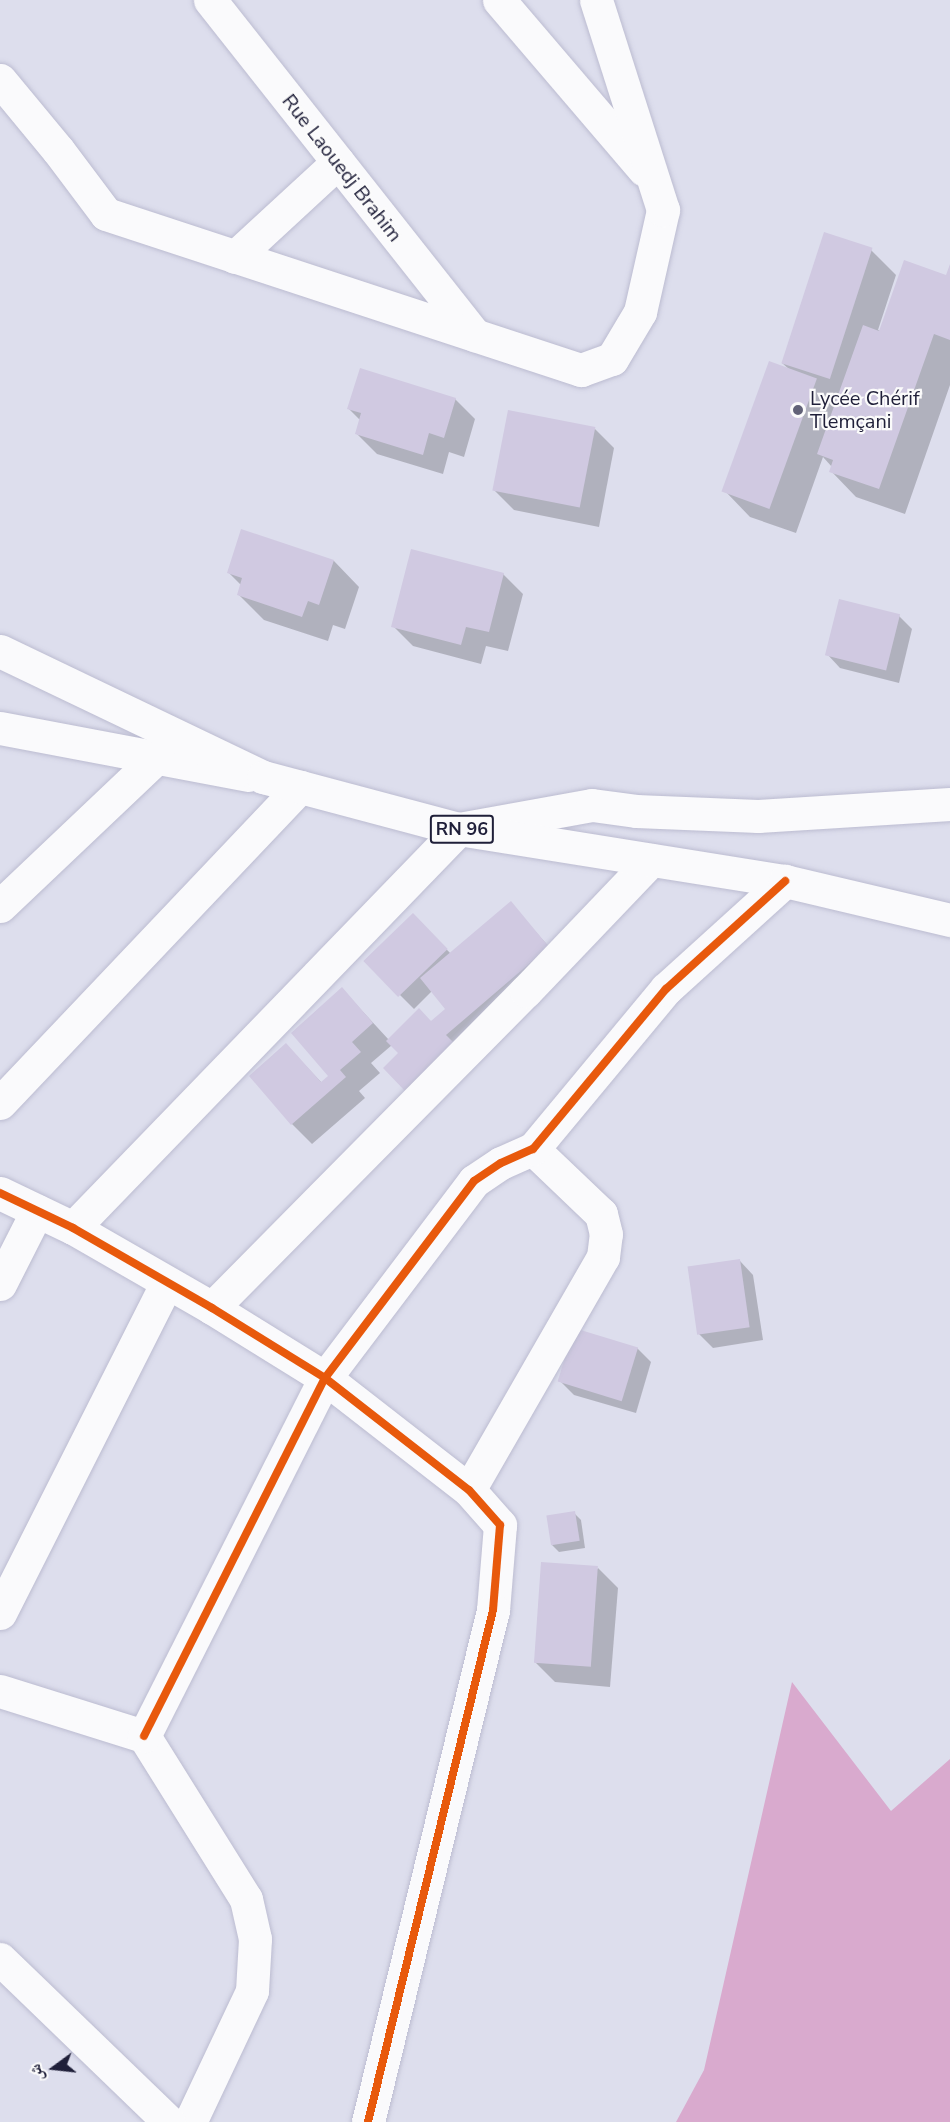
<!DOCTYPE html>
<meta charset="utf-8">
<style>
body{margin:0}
#map{position:relative;width:950px;height:2122px;overflow:hidden;background:#dddeed;font-family:"Nunito Sans","Noto Naskh Arabic",sans-serif}
div>[style]{position:absolute}
.forest>*{inset:0;background:#d9aace}
.shadow>*{inset:0;background:#0003}
.building>*{inset:0;background:#d0c9e1;transform-origin:0 0}
.roads{filter:drop-shadow(0 0 2px #bcbcd1) drop-shadow(0 0 2px #bcbcd1)}
.minor>*{height:33px;margin:-16.5px;padding:0 16.5px;transform-origin:16.5px;border-radius:16.5px;background:#fafafc}
.major>*{height:33px;margin:-16.5px;padding:0 16.5px;transform-origin:16.5px;border-radius:16.5px;background:#fafafc}
.cycleway>*{height:8px;margin:-4px;padding:0 4px;transform-origin:4px;border-radius:4px;background:#e8590c}
.dots>*{width:16px;height:16px;translate:-50% -50%;box-sizing:border-box;border:3px solid #fbfbfb;border-radius:50%}
span{translate:-50% -50%;white-space:nowrap;text-align:center;line-height:1.15;-webkit-text-stroke:4.5px #fbfbfb;paint-order:stroke}
.shield-label span{padding:2px 4px;background:#fbfbfb;border:2px solid;border-radius:4px;-webkit-text-stroke-width:0}
.shield-label{font-size:18px;color:#1f1f39;font-weight:700}
.street-label{font-size:20px;color:#1f1f39}
.poi-label{font-size:20px;color:#1f1f39}
.left{translate:0 -50%;text-align:left}
.north{position:absolute;left:24px;top:2038px;width:60px;height:60px;-webkit-text-stroke:4px #fbfbfb;paint-order:stroke;rotate:255deg;font-size:16px;font-weight:700;line-height:24px;text-align:center;color:#1f1f39}
.north::after{content:'';display:block;margin:auto;width:21px;height:27px;background:#1f1f39;clip-path:polygon(50% 0,100% 100%,50% 72%,0 100%)}
</style>
<div id="map">
<div class="forest">
<div style="clip-path:polygon(792px 1682px,891px 1811px,950px 1759px,950px 2122px,676px 2122px,704px 2070px)"></div>
</div>
<div class="shadow">
<div style="clip-path:polygon(871px 250px,896px 275px,878px 330px,881px 331px,947px 277px,950px 268px,950px 385px,905px 514px,856px 497px,831px 471px,832px 467px,823px 457px,796px 533px,750px 517px,725px 491px,790px 370px,782px 363px)"></div>
<div style="clip-path:polygon(455px 399px,475px 419px,464px 457px,449px 452px,443px 474px,377px 454px,357px 434px,361px 421px,349px 409px)"></div>
<div style="clip-path:polygon(594px 428px,614px 448px,599px 527px,514px 510px,494px 490px)"></div>
<div style="clip-path:polygon(242px 531px,334px 561px,359px 587px,345px 629px,333px 625px,328px 641px,264px 620px,238px 594px,241px 585px,228px 572px)"></div>
<div style="clip-path:polygon(503px 574px,523px 594px,508px 651px,486px 646px,481px 664px,413px 646px,393px 626px)"></div>
<div style="clip-path:polygon(899px 616px,912px 629px,899px 683px,840px 668px,827px 654px)"></div>
<div style="clip-path:polygon(510px 903px,568px 968px,464px 1056px,400px 1053px,392px 1045px,371px 1063px,380px 1073px,359px 1091px,365px 1098px,312px 1144px,292px 1124px,286px 1045px,322px 1083px,330px 1076px,342px 989px,389px 1040px,431px 1023px,448px 1009px,432px 991px,414px 1009px,366px 961px,413px 915px,451px 954px)"></div>
<div style="clip-path:polygon(740px 1261px,753px 1275px,763px 1340px,713px 1348px,699px 1334px)"></div>
<div style="clip-path:polygon(637px 1348px,651px 1362px,636px 1413px,574px 1395px,560px 1381px)"></div>
<div style="clip-path:polygon(574px 1513px,581px 1520px,585px 1548px,559px 1552px,552px 1545px)"></div>
<div style="clip-path:polygon(598px 1568px,618px 1588px,610px 1687px,555px 1682px,535px 1662px)"></div>
</div>
<div class="building">
<div style="left:824px;top:232px;width:51px;height:138px;rotate:18deg"></div>
<div style="clip-path:polygon(904px 260px,946px 275px,950px 264px,950px 340px,934px 334px,879px 489px,829px 472px,833px 460px,817px 454px,863px 325px,879px 331px)"></div>
<div style="left:769px;top:361px;width:51px;height:139px;rotate:20deg"></div>
<div style="clip-path:polygon(360px 368px,456px 398px,444px 438px,429px 433px,423px 455px,355px 434px,361px 413px,347px 409px)"></div>
<div style="left:508px;top:410px;width:89px;height:82px;rotate:11deg"></div>
<div style="clip-path:polygon(241px 529px,334px 560px,319px 605px,308px 601px,302px 617px,237px 595px,242px 578px,227px 573px)"></div>
<div style="clip-path:polygon(411px 549px,504px 573px,489px 632px,466px 627px,461px 645px,391px 627px)"></div>
<div style="left:839px;top:599px;width:63px;height:58px;rotate:14deg"></div>
<div style="clip-path:polygon(511px 901px,549px 947px,446px 1035px,454px 1043px,405px 1091px,383px 1068px,398px 1053px,386px 1041px,419px 1008px,431px 1021px,445px 1009px,420px 978px)"></div>
<div style="left:413px;top:913px;width:50px;height:69px;rotate:46deg"></div>
<div style="clip-path:polygon(342px 987px,373px 1023px,352px 1042px,361px 1052px,340px 1070px,346px 1077px,291px 1125px,249px 1076px,286px 1043px,321px 1082px,328px 1076px,291px 1033px)"></div>
<div style="left:740px;top:1259px;width:69px;height:53px;rotate:82deg"></div>
<div style="left:574px;top:1328px;width:67px;height:56px;rotate:17deg"></div>
<div style="left:575px;top:1511px;width:30px;height:29px;rotate:81deg"></div>
<div style="left:541px;top:1562px;width:57px;height:101px;rotate:4deg"></div>
</div>
<div class="roads">
<div class="minor">
<div style="left:210px;top:0;width:427px;rotate:51.7deg"></div>
<div style="left:499px;top:0;width:223px;rotate:49.5deg"></div>
<div style="left:0;top:80px;width:91px;rotate:50.4deg"></div>
<div style="left:58px;top:150px;width:80px;rotate:53.1deg"></div>
<div style="left:106px;top:214px;width:500px;rotate:18.2deg"></div>
<div style="left:581px;top:370px;width:33px;rotate:-20deg"></div>
<div style="left:612px;top:359px;width:55px;rotate:-59.2deg"></div>
<div style="left:640px;top:312px;width:105px;rotate:-77.3deg"></div>
<div style="left:663px;top:210px;width:220px;rotate:-107.7deg"></div>
<div style="left:235px;top:257px;width:140px;rotate:-42.7deg"></div>
<div style="left:0;top:728px;width:253px;rotate:10.7deg"></div>
<div style="left:0;top:906px;width:214px;rotate:-43.5deg"></div>
<div style="left:0;top:1103px;width:436px;rotate:-46.5deg"></div>
<div style="left:0;top:1193px;width:81px;rotate:25.6deg"></div>
<div style="left:73px;top:1228px;width:160px;rotate:29.9deg"></div>
<div style="left:212px;top:1308px;width:133px;rotate:31.8deg"></div>
<div style="left:325px;top:1378px;width:182px;rotate:37.9deg"></div>
<div style="left:469px;top:1490px;width:47px;rotate:48.5deg"></div>
<div style="left:500px;top:1525px;width:85px;rotate:94.7deg"></div>
<div style="left:493px;top:1610px;width:527px;rotate:103.72deg"></div>
<div style="left:73px;top:1228px;width:555px;rotate:-45.95deg"></div>
<div style="left:459px;top:829px;width:135px;rotate:-10.2deg"></div>
<div style="left:592px;top:805px;width:44px;rotate:7.8deg"></div>
<div style="left:636px;top:811px;width:122px;rotate:2.3deg"></div>
<div style="left:758px;top:816px;width:192px;rotate:-3.6deg"></div>
<div style="left:0;top:1284px;width:82px;rotate:-63.1deg"></div>
<div style="left:212px;top:1308px;width:446px;rotate:-45.3deg"></div>
<div style="left:526px;top:991px;width:181px;rotate:-46.3deg"></div>
<div style="left:469px;top:1490px;width:269px;rotate:-60.1deg"></div>
<div style="left:603px;top:1257px;width:23px;rotate:-83deg"></div>
<div style="left:606px;top:1234px;width:21px;rotate:-104deg"></div>
<div style="left:601px;top:1214px;width:94px;rotate:-136.3deg"></div>
<div style="left:0;top:1613px;width:369px;rotate:-63.2deg"></div>
<div style="left:0;top:1691px;width:151px;rotate:17.4deg"></div>
<div style="left:144px;top:1736px;width:192px;rotate:58deg"></div>
<div style="left:246px;top:1899px;width:41px;rotate:77.3deg"></div>
<div style="left:255px;top:1939px;width:52px;rotate:93.3deg"></div>
<div style="left:252px;top:1991px;width:145px;rotate:115.3deg"></div>
<div style="left:144px;top:1736px;width:401px;rotate:-63.2deg"></div>
<div style="left:325px;top:1378px;width:247px;rotate:-52.9deg"></div>
<div style="left:474px;top:1181px;width:32px;rotate:-34deg"></div>
<div style="left:501px;top:1163px;width:35px;rotate:-24deg"></div>
<div style="left:533px;top:1149px;width:208px;rotate:-50.3deg"></div>
<div style="left:666px;top:989px;width:161px;rotate:-42.2deg"></div>
<div style="left:0;top:1959px;width:235px;rotate:44deg"></div>
</div>
<div class="major">
<div style="left:0;top:651px;width:292px;rotate:25.6deg"></div>
<div style="left:263px;top:777px;width:203px;rotate:14.9deg"></div>
<div style="left:459px;top:829px;width:330px;rotate:9.1deg"></div>
<div style="left:785px;top:881px;width:170px;rotate:13.3deg"></div>
</div>
</div>
<div class="cycleway">
<div style="left:0;top:1193px;width:81px;rotate:25.6deg"></div>
<div style="left:73px;top:1228px;width:160px;rotate:29.9deg"></div>
<div style="left:212px;top:1308px;width:133px;rotate:31.8deg"></div>
<div style="left:325px;top:1378px;width:182px;rotate:37.9deg"></div>
<div style="left:469px;top:1490px;width:47px;rotate:48.5deg"></div>
<div style="left:500px;top:1525px;width:85px;rotate:94.7deg"></div>
<div style="left:493px;top:1610px;width:527px;rotate:103.72deg"></div>
<div style="left:144px;top:1736px;width:401px;rotate:-63.2deg"></div>
<div style="left:325px;top:1378px;width:247px;rotate:-52.9deg"></div>
<div style="left:474px;top:1181px;width:32px;rotate:-34deg"></div>
<div style="left:501px;top:1163px;width:35px;rotate:-24deg"></div>
<div style="left:533px;top:1149px;width:208px;rotate:-50.3deg"></div>
<div style="left:666px;top:989px;width:161px;rotate:-42.2deg"></div>
</div>
<div class="dots">
<div style="left:798px;top:410px;background:#626278"></div>
</div>
<div class="shield-label">
<span style="left:462px;top:829px">RN 96</span>
</div>
<div class="street-label">
<span style="left:342px;top:168px;rotate:52deg">Rue Laouedj Brahim</span>
</div>
<div class="poi-label">
<span class="left" style="left:810px;top:410px">Lycée Chérif<br>Tlemçani</span>
</div>
<div class="north">ش</div>
</div>
